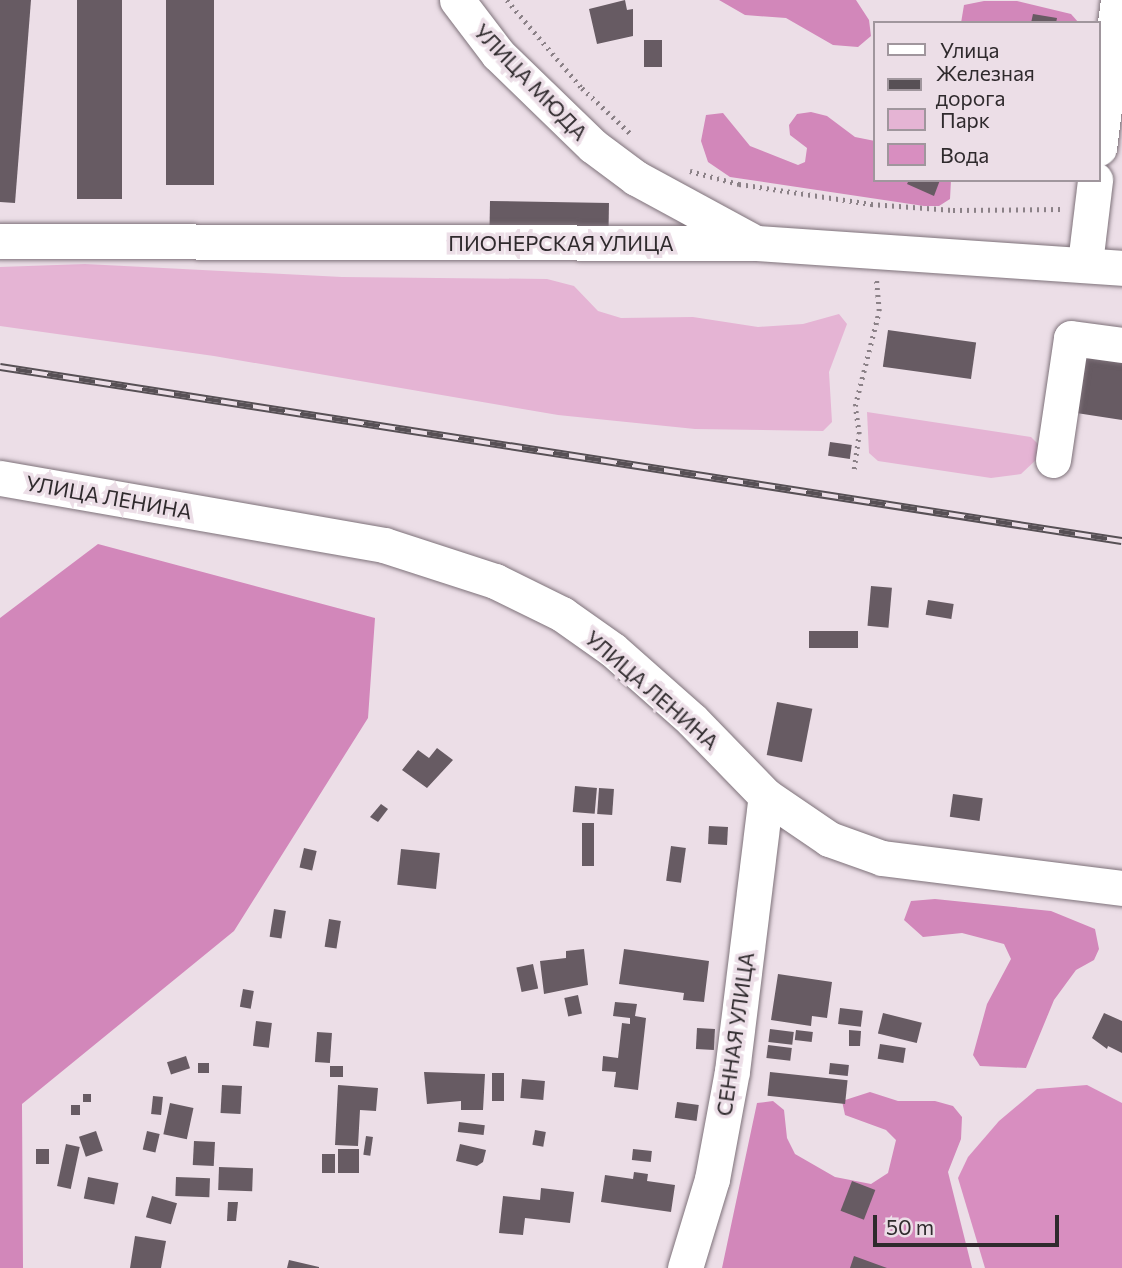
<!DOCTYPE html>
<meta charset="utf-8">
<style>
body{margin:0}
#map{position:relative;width:1122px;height:1268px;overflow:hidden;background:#ecdee7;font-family:Commissioner,sans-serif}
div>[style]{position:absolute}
.green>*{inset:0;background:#e5b4d4}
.forest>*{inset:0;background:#d287ba}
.water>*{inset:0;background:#d88ec0}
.building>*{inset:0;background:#675b63;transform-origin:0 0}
.path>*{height:4.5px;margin-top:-2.25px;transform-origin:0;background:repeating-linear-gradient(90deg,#8b8187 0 2px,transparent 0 7px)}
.roads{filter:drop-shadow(0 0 2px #7e727a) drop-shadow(0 0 2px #7e727a)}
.minor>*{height:35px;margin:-17.5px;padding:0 17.5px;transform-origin:17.5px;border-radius:17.5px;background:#fff}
.rail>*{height:8px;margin-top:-4px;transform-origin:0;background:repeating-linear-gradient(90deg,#ecdee7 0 16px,#575055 0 32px);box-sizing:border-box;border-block:2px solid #575055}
span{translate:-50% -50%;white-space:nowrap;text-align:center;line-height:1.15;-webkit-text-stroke:7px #ecdee7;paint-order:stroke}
.street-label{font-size:21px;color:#2f2a2d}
.legend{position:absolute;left:873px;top:21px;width:228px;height:161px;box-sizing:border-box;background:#ecdee7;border:2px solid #a0969d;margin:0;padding:9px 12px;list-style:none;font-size:21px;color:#2f2a2d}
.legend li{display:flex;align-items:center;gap:14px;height:35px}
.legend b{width:35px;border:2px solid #a0969d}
.scale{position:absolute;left:873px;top:1215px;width:186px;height:32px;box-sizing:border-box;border:4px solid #2f2a2d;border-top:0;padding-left:9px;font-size:21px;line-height:24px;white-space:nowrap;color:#2f2a2d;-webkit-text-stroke:5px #ecdee7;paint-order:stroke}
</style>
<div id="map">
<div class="green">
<div style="clip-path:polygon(85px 264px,342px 277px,547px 279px,574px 286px,598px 311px,621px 318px,693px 317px,758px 327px,803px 324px,839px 314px,847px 324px,829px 372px,832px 422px,823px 431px,695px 429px,558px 415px,214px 356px,0 326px,0 267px)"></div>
<div style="clip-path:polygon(867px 412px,1031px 437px,1039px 445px,1038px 458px,1021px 474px,991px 478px,878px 461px,869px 453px)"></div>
</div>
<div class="forest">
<div style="clip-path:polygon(719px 0,856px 0,869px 20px,871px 36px,858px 47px,833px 45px,786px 18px,745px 15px)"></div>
<div style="clip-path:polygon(984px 1px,1017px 1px,1071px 14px,1079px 23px,961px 23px,964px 5px)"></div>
<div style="clip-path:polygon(811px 112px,827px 116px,855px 137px,875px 141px,875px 180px,951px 180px,950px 199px,939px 206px,924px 206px,730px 177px,708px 162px,701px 141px,706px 115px,723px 113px,750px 146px,798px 165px,805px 162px,807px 148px,790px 135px,789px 125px,797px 114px)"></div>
<div style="clip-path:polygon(98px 544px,375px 618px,368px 718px,234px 931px,22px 1104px,23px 1268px,0 1268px,0 618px)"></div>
<div style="clip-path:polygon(935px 899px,1051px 911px,1095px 929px,1099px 949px,1094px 960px,1076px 970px,1054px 1000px,1026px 1068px,980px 1066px,973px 1055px,987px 1004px,1011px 959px,1004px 944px,962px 933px,923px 937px,904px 920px,911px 901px)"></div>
<div style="clip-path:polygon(870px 1092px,898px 1101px,935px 1101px,953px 1106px,962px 1117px,961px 1139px,948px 1172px,972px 1268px,722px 1268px,757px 1103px,773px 1101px,784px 1110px,787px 1138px,795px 1154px,835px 1177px,871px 1184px,888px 1173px,896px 1140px,886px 1130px,845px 1115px,842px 1101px)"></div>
</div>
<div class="water">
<div style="clip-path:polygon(1087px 1085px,1122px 1103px,1122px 1268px,985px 1268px,958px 1178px,968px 1157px,999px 1121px,1037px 1089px)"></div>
</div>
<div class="building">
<div style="clip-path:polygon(0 0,31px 0,15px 203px,0 202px)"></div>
<div style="left:77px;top:0;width:45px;height:199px"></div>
<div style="left:166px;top:0;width:48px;height:185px"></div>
<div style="clip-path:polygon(625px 0,627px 10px,633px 9px,633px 36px,597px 44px,589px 9px)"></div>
<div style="clip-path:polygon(1033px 14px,1057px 18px,1056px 23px,1031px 23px)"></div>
<div style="left:644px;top:40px;width:18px;height:27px"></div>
<div style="clip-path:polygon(909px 180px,940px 180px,934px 196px,907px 184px)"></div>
<div style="left:490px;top:201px;width:119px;height:26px;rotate:1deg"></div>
<div style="left:888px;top:330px;width:89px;height:37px;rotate:8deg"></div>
<div style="clip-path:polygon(1090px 357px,1122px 362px,1122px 420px,1070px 412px,1076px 367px)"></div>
<div style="left:830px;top:442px;width:22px;height:14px;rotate:8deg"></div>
<div style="left:871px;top:586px;width:21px;height:40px;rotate:5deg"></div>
<div style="left:928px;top:600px;width:26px;height:15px;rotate:9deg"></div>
<div style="left:858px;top:631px;width:17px;height:49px;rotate:90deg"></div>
<div style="left:777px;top:702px;width:36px;height:54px;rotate:11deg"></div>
<div style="clip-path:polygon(437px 748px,453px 760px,427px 788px,402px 770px,418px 750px,429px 758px)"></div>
<div style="left:575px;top:786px;width:22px;height:26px;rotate:5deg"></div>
<div style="left:599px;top:788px;width:15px;height:26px;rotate:4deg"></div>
<div style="left:953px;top:794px;width:30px;height:23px;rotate:8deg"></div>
<div style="clip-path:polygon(381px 804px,388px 809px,378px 822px,370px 817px)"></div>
<div style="left:582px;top:823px;width:12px;height:43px"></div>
<div style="left:709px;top:826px;width:19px;height:18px;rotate:3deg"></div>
<div style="left:671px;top:846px;width:15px;height:35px;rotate:8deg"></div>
<div style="left:304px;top:848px;width:13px;height:20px;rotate:13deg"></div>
<div style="left:401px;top:849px;width:39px;height:36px;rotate:6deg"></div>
<div style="left:274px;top:909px;width:12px;height:28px;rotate:9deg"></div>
<div style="left:329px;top:919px;width:12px;height:28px;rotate:9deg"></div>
<div style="clip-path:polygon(584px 949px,588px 985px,544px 994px,540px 961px,566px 958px,566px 951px)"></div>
<div style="clip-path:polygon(624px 949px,709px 961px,704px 1002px,683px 1000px,684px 993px,619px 984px)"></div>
<div style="left:533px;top:964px;width:25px;height:17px;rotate:78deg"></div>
<div style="clip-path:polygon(778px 974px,832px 982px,827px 1018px,812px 1016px,811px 1026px,771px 1020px)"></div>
<div style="left:243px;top:989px;width:11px;height:18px;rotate:10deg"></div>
<div style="left:578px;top:995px;width:19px;height:14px;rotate:78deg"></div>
<div style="clip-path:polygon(615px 1002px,637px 1004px,635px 1016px,646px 1018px,638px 1090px,614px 1087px,616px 1072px,602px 1071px,603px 1056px,618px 1058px,622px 1023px,630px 1024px,630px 1018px,613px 1016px)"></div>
<div style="left:840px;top:1008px;width:23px;height:16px;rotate:7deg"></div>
<div style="left:883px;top:1013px;width:40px;height:21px;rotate:14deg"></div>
<div style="clip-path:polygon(1104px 1013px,1122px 1021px,1122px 1053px,1108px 1046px,1107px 1049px,1092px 1038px)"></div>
<div style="left:256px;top:1021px;width:16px;height:25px;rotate:7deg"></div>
<div style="left:697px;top:1028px;width:18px;height:21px;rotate:3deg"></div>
<div style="left:770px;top:1029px;width:24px;height:13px;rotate:7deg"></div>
<div style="left:796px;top:1030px;width:17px;height:10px;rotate:7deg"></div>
<div style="clip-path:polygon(849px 1030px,861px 1031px,860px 1046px,849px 1046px)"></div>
<div style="left:317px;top:1032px;width:15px;height:30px;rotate:4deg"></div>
<div style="left:880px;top:1044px;width:26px;height:15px;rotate:9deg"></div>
<div style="left:768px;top:1045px;width:24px;height:13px;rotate:7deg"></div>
<div style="left:186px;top:1056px;width:13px;height:20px;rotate:72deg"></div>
<div style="left:198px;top:1063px;width:11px;height:10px"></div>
<div style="left:830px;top:1063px;width:19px;height:11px;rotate:6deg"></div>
<div style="left:330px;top:1066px;width:13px;height:11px"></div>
<div style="clip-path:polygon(424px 1072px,485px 1074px,483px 1110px,461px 1110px,461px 1101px,427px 1104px)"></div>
<div style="left:770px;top:1072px;width:78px;height:24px;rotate:6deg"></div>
<div style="left:492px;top:1073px;width:12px;height:28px"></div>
<div style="left:522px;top:1079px;width:23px;height:19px;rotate:5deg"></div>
<div style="left:222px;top:1085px;width:20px;height:28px;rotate:3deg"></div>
<div style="clip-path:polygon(338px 1085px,378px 1088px,376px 1111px,360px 1110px,358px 1146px,335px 1145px)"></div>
<div style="left:83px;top:1094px;width:8px;height:8px"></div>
<div style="left:153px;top:1096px;width:10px;height:18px;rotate:6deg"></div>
<div style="left:677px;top:1102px;width:22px;height:16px;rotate:8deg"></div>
<div style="left:170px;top:1103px;width:24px;height:32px;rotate:12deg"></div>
<div style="left:71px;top:1105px;width:9px;height:10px"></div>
<div style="left:459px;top:1122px;width:26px;height:10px;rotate:7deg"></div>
<div style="left:535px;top:1130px;width:11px;height:15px;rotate:10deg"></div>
<div style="left:96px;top:1131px;width:21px;height:18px;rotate:71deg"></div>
<div style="left:147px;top:1131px;width:13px;height:19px;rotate:13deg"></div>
<div style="left:366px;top:1136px;width:7px;height:19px;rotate:8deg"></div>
<div style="left:194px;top:1141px;width:21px;height:24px;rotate:3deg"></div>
<div style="left:66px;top:1144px;width:14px;height:43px;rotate:12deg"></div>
<div style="clip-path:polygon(460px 1144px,486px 1150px,483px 1162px,477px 1166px,456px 1161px)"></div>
<div style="left:36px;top:1149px;width:13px;height:15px"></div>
<div style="left:338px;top:1149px;width:21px;height:24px"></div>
<div style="left:633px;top:1149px;width:19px;height:11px;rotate:6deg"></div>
<div style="left:322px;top:1154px;width:13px;height:19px"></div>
<div style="left:219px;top:1167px;width:34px;height:23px;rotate:2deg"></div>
<div style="clip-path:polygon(634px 1172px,648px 1174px,647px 1181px,675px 1185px,671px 1212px,601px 1202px,605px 1175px,633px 1179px)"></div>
<div style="left:88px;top:1177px;width:31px;height:22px;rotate:11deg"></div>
<div style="left:176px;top:1177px;width:34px;height:19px;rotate:2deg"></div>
<div style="left:852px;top:1181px;width:25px;height:32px;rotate:21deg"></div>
<div style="clip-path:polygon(541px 1188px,574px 1192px,570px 1223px,525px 1218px,523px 1235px,499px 1233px,503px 1196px,540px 1200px)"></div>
<div style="left:152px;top:1196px;width:26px;height:22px;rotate:16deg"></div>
<div style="clip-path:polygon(228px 1202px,238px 1202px,236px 1221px,227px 1221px)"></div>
<div style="clip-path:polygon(135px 1236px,166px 1241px,161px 1268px,130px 1268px)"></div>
<div style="clip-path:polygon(854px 1256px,887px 1268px,850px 1268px)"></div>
<div style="clip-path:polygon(289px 1260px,319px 1267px,319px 1268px,287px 1268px)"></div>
</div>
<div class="path">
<div style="left:507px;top:0;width:116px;rotate:49.6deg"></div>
<div style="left:582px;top:88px;width:69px;rotate:43.2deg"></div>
<div style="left:690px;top:171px;width:51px;rotate:14.9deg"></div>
<div style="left:739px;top:184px;width:134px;rotate:8.6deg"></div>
<div style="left:871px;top:204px;width:82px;rotate:4.2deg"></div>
<div style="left:953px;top:210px;width:110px;rotate:-0.5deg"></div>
<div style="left:854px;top:469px;width:35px;rotate:-82deg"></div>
<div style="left:859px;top:434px;width:28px;rotate:-98deg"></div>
<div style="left:855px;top:406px;width:98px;rotate:-75.8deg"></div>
<div style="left:879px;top:311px;width:33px;rotate:-95deg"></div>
</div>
<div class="roads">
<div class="minor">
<div style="left:457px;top:0;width:68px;rotate:52.8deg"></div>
<div style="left:498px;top:54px;width:132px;rotate:44.1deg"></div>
<div style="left:593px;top:146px;width:54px;rotate:36.7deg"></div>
<div style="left:636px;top:178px;width:130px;rotate:28.5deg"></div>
<div style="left:1099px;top:148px;width:149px;rotate:-82.7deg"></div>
<div style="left:0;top:241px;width:756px;rotate:0.15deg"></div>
<div style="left:756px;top:243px;width:367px;rotate:3.9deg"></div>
<div style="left:1085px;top:263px;width:84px;rotate:-83.1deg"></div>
<div style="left:1053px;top:460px;width:123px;rotate:-81.6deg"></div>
<div style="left:1071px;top:338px;width:51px;rotate:7.8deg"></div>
<div style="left:0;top:478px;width:390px;rotate:9.9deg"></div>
<div style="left:384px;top:545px;width:117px;rotate:18deg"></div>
<div style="left:495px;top:581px;width:75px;rotate:26.2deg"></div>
<div style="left:562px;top:614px;width:62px;rotate:35.2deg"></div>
<div style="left:613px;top:650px;width:106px;rotate:41.5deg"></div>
<div style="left:692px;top:720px;width:106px;rotate:45.8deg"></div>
<div style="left:766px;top:796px;width:76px;rotate:34.3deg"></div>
<div style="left:829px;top:839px;width:56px;rotate:19.7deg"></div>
<div style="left:882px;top:858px;width:242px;rotate:7.1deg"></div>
<div style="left:685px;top:1268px;width:93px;rotate:-73.1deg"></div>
<div style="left:712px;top:1179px;width:110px;rotate:-79.5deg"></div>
<div style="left:732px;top:1071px;width:277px;rotate:-83deg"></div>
</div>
</div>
<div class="rail">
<div style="left:0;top:367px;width:1135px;rotate:8.82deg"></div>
</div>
<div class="street-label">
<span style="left:531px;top:82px;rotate:46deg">УЛИЦА МЮДА</span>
<span style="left:561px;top:243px">ПИОНЕРСКАЯ УЛИЦА</span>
<span style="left:109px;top:497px;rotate:10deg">УЛИЦА ЛЕНИНА</span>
<span style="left:652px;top:690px;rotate:41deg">УЛИЦА ЛЕНИНА</span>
<span style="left:735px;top:1034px;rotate:-82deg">СЕННАЯ УЛИЦА</span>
</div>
<ul class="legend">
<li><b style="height:9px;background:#fff"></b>Улица</li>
<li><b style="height:9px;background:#575055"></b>Железная дорога</li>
<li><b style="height:19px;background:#e5b4d4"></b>Парк</li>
<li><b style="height:19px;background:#d88ec0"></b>Вода</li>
</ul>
<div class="scale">50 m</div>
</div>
